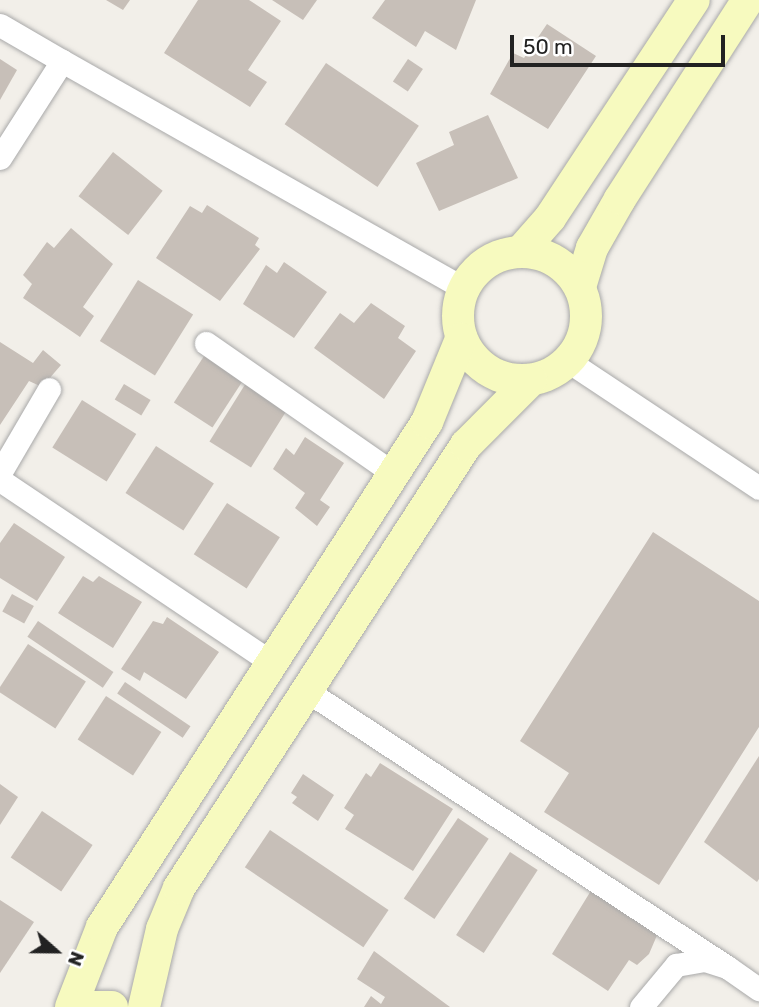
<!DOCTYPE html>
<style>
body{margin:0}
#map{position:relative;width:759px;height:1007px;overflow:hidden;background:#f2efe9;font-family:Rubik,sans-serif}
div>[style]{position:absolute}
.building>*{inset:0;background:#c7bfb8;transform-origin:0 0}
.roads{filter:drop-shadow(0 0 2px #a9a9a9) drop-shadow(0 0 2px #a9a9a9)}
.minor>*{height:23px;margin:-11.5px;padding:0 11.5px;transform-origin:11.5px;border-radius:11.5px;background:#fff}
.secondary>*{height:32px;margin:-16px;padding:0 16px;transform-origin:16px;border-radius:16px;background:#f7fabf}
.secondary>.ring{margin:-16px;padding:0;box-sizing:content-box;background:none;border:32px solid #f7fabf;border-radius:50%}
span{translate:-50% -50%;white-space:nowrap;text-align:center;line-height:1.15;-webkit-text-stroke:5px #fff;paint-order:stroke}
.north{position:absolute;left:21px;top:916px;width:70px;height:70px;-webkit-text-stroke:5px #fff;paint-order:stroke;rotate:111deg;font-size:19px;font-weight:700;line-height:28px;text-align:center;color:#222}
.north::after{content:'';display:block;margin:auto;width:24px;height:32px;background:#222;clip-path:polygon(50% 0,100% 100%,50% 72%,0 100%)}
.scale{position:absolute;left:510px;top:35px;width:215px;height:32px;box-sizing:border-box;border:4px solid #222;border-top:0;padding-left:9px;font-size:21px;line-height:24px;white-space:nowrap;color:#222;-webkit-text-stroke:5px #fff;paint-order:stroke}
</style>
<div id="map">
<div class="building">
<div style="clip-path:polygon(106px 0,130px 0,123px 10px)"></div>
<div style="clip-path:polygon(198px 0,249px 0,281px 21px,248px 70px,267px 82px,250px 107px,164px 53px)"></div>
<div style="clip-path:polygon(272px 0,317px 0,303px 20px)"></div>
<div style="clip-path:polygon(385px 0,476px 0,456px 50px,425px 31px,416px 47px,372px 18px)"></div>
<div style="clip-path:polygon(547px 24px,596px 56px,548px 129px,490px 94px,513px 53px,524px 58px)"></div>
<div style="clip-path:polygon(0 59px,17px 70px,0 100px)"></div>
<div style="left:408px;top:59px;width:18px;height:27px;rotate:34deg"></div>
<div style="left:326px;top:63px;width:112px;height:74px;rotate:34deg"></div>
<div style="clip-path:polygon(488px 115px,518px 178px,439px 211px,416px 163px,454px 145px,449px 132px)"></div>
<div style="left:113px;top:152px;width:63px;height:56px;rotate:38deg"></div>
<div style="clip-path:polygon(207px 205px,259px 238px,255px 245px,260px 249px,220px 301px,156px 258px,190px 206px,202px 213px)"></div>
<div style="clip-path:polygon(71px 228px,113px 264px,83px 307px,94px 316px,80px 337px,23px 298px,32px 284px,23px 275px,47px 242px,54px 248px)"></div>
<div style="clip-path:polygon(284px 262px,327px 292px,294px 338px,243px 304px,266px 265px,277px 273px)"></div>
<div style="left:138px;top:280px;width:65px;height:72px;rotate:32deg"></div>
<div style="clip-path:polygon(371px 303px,405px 326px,398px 338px,416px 351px,384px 399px,314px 348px,340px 313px,354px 323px)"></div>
<div style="clip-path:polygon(0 342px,33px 363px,43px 350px,61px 365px,42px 387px,29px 381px,0 425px)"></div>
<div style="left:206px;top:353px;width:46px;height:59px;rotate:33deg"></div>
<div style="left:246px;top:383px;width:49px;height:69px;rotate:32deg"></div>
<div style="left:124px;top:384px;width:31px;height:18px;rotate:31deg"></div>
<div style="left:82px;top:400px;width:64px;height:56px;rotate:32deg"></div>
<div style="clip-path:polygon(305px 437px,344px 463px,320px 500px,330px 507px,317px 526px,295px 508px,305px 493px,273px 469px,286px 448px,294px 455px)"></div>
<div style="left:156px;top:446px;width:69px;height:56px;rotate:33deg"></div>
<div style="left:227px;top:503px;width:63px;height:61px;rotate:33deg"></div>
<div style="clip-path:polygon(14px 523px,65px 557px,37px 601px,0 578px,0 543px)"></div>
<div style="clip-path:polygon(653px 532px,759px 601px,759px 727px,659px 885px,544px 812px,569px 773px,520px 741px)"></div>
<div style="clip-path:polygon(83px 576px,93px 582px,99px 576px,142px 602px,113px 648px,58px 613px)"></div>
<div style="left:12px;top:594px;width:25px;height:20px;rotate:29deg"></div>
<div style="clip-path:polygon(167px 617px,219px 652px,186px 699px,144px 672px,140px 681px,121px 669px,153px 621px,163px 624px)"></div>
<div style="left:38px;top:621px;width:91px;height:19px;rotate:34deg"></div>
<div style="left:28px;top:644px;width:69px;height:56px;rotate:33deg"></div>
<div style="left:125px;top:682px;width:79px;height:14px;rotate:34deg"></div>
<div style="left:106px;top:696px;width:66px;height:52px;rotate:33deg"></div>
<div style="clip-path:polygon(759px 756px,759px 879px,757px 882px,704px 842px)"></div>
<div style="clip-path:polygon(380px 763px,453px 809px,413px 871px,345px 829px,354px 815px,344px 808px,366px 773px,371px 777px)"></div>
<div style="clip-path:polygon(303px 774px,334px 795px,318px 821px,292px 803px,297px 797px,291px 793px)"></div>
<div style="clip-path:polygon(0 784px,18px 797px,0 825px)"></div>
<div style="left:42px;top:811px;width:61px;height:56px;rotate:34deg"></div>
<div style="left:458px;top:818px;width:37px;height:97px;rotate:34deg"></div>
<div style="left:270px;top:830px;width:143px;height:45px;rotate:34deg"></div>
<div style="left:510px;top:852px;width:33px;height:99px;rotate:33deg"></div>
<div style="clip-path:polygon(592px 889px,658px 933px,649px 954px,637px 965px,629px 960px,608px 991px,552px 954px)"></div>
<div style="clip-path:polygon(0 900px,34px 922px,0 973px)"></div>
<div style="clip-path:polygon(374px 951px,450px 1007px,364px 1007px,371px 996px,381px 1004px,385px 997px,357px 979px)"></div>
</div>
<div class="roads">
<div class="minor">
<div style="left:0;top:25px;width:72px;rotate:30.1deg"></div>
<div style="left:62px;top:61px;width:115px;rotate:122.6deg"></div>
<div style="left:62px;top:61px;width:462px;rotate:29.5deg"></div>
<div style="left:206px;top:343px;width:228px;rotate:34.8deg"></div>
<div style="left:568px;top:361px;width:229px;rotate:33.6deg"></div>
<div style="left:0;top:473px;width:97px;rotate:-59.7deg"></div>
<div style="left:0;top:480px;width:324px;rotate:33.9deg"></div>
<div style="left:307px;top:691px;width:503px;rotate:33.31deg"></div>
<div style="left:641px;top:1007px;width:55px;rotate:-50.2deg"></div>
<div style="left:676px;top:965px;width:29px;rotate:-10deg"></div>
<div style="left:705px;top:960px;width:23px;rotate:18deg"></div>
<div style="left:727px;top:967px;width:39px;rotate:35deg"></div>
</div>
<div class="secondary">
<div style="left:521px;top:251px;width:44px;rotate:-48.7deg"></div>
<div style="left:550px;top:218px;width:261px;rotate:-56.6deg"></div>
<div class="ring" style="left:458px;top:252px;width:96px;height:96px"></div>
<div style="left:580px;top:287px;width:41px;rotate:-72.9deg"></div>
<div style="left:592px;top:248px;width:56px;rotate:-60.3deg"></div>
<div style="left:620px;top:199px;width:237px;rotate:-57.3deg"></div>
<div style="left:71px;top:1007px;width:86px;rotate:-68.8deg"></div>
<div style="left:102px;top:927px;width:601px;rotate:-57.24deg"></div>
<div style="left:427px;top:422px;width:90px;rotate:-67.7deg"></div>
<div style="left:82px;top:1007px;width:30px"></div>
<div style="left:144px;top:1007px;width:80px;rotate:-77deg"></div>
<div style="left:162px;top:929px;width:44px;rotate:-67.5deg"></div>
<div style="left:179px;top:888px;width:528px;rotate:-57.06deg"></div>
<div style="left:466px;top:445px;width:92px;rotate:-45deg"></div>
</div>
</div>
<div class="north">N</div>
<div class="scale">50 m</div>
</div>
